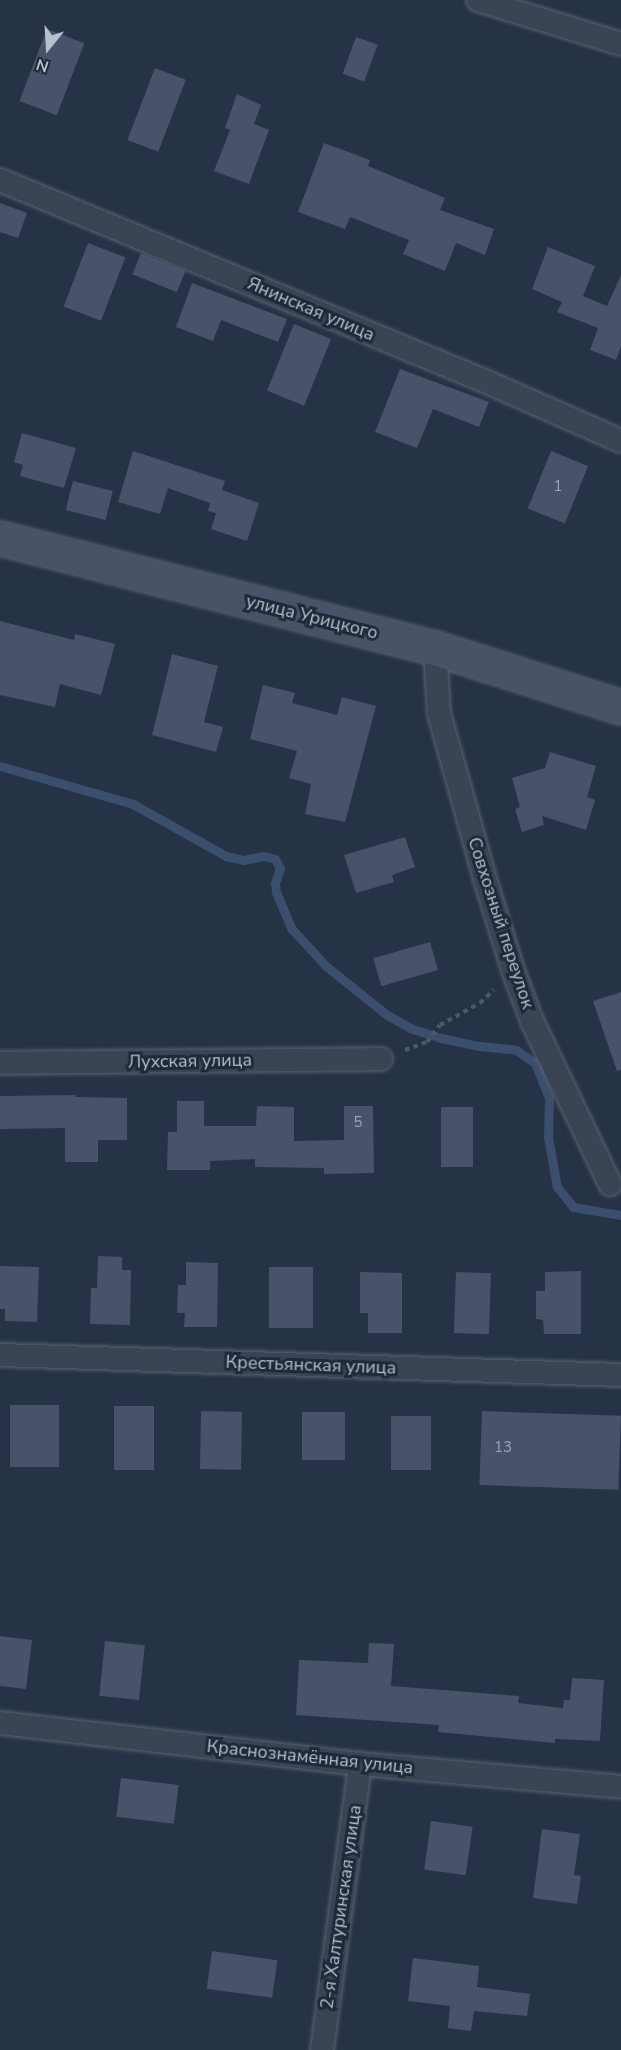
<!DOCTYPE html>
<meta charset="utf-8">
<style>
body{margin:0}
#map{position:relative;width:621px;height:2050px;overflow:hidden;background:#263245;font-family:"Nunito Sans",sans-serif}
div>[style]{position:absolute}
.stream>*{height:9px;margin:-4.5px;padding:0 4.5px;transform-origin:4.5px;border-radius:4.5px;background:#3b4e6e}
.building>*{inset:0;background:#485369;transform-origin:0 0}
.path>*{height:4px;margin-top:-2px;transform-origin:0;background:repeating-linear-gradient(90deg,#475e61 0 4.5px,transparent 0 9px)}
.roads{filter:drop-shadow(0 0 2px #596271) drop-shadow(0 0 2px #596271)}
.minor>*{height:22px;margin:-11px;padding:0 11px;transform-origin:11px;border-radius:11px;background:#3b4454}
.secondary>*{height:33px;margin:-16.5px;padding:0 16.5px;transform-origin:16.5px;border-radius:16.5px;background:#495367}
span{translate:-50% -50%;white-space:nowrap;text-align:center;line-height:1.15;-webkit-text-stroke:6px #1f2939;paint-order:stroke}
.number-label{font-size:15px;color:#9ca4b4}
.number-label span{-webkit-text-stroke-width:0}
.street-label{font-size:18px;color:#b8bfcd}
.north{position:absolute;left:18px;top:18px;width:60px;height:60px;-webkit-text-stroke:4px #1f2939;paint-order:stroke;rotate:198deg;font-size:16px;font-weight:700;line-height:24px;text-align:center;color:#b8bfcd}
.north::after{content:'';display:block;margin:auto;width:21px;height:27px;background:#b8bfcd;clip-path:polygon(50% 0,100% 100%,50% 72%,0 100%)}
</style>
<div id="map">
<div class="stream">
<div style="left:0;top:766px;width:138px;rotate:15.9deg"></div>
<div style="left:133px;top:804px;width:107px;rotate:29.2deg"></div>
<div style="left:226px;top:856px;width:17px;rotate:13deg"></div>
<div style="left:243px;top:860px;width:21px;rotate:-11deg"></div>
<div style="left:264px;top:856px;width:11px;rotate:15deg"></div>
<div style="left:275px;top:859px;width:10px;rotate:61deg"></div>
<div style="left:280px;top:868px;width:16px;rotate:108deg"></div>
<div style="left:275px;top:883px;width:9px;rotate:84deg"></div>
<div style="left:276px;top:892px;width:39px;rotate:67deg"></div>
<div style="left:291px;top:928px;width:52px;rotate:47.4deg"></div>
<div style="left:326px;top:966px;width:78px;rotate:38.8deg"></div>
<div style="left:387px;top:1015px;width:26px;rotate:29deg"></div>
<div style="left:410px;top:1028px;width:33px;rotate:18deg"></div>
<div style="left:441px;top:1038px;width:40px;rotate:12deg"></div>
<div style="left:480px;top:1046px;width:36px;rotate:6deg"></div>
<div style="left:516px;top:1050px;width:23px;rotate:34deg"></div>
<div style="left:535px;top:1063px;width:37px;rotate:68deg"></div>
<div style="left:549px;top:1097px;width:40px;rotate:91.4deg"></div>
<div style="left:548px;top:1137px;width:51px;rotate:79.8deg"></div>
<div style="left:557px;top:1187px;width:26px;rotate:51deg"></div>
<div style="left:573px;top:1207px;width:49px;rotate:9.5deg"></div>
</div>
<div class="building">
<div style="left:47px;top:29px;width:40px;height:77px;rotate:21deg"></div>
<div style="left:356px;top:37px;width:23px;height:39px;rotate:20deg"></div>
<div style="left:155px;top:68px;width:33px;height:77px;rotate:21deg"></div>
<div style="clip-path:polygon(237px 94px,261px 105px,254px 124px,269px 130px,249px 184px,214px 171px,230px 130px,225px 128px)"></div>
<div style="clip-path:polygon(324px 143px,370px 160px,368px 166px,445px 198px,440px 210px,494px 229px,485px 255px,456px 243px,445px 271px,403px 254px,409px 240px,350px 217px,345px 229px,298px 212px)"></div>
<div style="clip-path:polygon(0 203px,27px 213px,18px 238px,0 232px)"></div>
<div style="left:88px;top:243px;width:40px;height:68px;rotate:21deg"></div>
<div style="clip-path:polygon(548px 247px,595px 266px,583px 296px,607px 306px,621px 275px,621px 346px,616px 360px,590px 350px,598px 328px,557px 312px,562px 302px,532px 289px)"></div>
<div style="left:141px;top:253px;width:48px;height:23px;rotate:22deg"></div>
<div style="clip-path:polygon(192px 283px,287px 319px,278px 342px,221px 320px,213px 341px,176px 327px)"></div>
<div style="left:294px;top:324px;width:40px;height:72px;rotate:22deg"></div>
<div style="clip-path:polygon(400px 369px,489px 402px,479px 427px,433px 409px,417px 448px,375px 432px)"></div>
<div style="clip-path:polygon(22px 433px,76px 448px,64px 488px,20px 476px,23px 465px,14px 462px)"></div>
<div style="clip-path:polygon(133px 451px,225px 481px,222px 490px,259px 503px,247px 541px,211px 529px,216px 513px,208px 511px,210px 503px,168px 488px,160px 514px,118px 502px)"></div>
<div style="left:551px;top:451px;width:40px;height:62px;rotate:22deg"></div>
<div style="left:73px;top:481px;width:41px;height:30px;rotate:14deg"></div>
<div style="clip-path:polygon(0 621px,74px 640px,75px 634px,115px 644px,101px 695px,60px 684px,55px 707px,0 695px)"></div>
<div style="clip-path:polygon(172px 654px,218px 666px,204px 722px,223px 727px,216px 752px,152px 735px)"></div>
<div style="clip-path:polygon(263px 685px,295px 693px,292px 703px,337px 715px,342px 697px,376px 706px,345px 822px,305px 814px,311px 784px,289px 778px,297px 751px,250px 739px)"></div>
<div style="clip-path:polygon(550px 752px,596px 766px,587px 797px,595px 800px,586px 830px,542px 816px,544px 825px,522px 832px,515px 809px,520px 807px,512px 778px,545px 768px)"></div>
<div style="clip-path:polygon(405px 837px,415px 867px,392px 875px,394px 882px,356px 893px,344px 855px)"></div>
<div style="left:430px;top:942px;width:29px;height:59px;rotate:74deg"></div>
<div style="clip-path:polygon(621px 992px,621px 1070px,617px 1071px,593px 1001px)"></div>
<div style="clip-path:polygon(76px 1095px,75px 1097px,127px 1098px,127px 1140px,98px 1140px,98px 1162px,65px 1162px,65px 1128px,0 1129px,0 1096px)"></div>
<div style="clip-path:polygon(177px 1101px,204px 1101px,204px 1126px,256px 1126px,257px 1106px,294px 1107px,294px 1141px,344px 1140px,344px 1106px,373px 1106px,374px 1173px,324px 1174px,324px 1168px,255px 1167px,255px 1159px,210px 1161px,210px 1170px,167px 1170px,168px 1132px,177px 1132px)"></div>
<div style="left:441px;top:1107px;width:32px;height:60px"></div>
<div style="clip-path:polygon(98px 1256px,122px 1257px,122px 1270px,131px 1270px,130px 1325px,90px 1324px,91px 1288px,97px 1288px)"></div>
<div style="clip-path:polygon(186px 1262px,218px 1263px,217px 1327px,184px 1327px,185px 1313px,177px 1313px,178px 1285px,186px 1285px)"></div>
<div style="clip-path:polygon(0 1266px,39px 1267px,37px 1322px,5px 1321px,5px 1309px,0 1309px)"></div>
<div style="left:269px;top:1267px;width:44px;height:61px"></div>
<div style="clip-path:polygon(581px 1271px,581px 1334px,544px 1334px,543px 1320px,536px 1319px,536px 1291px,545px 1291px,545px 1272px)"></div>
<div style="clip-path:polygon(360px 1272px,402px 1273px,402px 1333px,368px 1333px,368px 1313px,360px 1313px)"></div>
<div style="left:456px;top:1272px;width:35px;height:61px;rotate:2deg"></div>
<div style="left:10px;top:1405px;width:49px;height:62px"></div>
<div style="left:114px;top:1406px;width:40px;height:64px"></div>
<div style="left:201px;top:1411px;width:41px;height:58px;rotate:1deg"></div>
<div style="left:482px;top:1411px;width:139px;height:74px;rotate:2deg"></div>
<div style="left:302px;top:1412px;width:43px;height:48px"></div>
<div style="left:391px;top:1416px;width:40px;height:54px"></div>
<div style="clip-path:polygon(0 1636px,32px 1640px,26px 1689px,0 1686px)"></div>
<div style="left:105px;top:1641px;width:40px;height:55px;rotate:6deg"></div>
<div style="clip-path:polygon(369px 1643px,394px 1644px,391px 1686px,519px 1696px,518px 1703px,563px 1708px,564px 1700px,570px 1700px,572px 1678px,604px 1680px,600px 1741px,555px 1739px,555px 1743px,438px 1732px,439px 1725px,296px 1715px,299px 1660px,368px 1663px)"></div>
<div style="left:121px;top:1778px;width:58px;height:39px;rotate:7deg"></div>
<div style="left:431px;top:1821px;width:42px;height:49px;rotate:8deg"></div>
<div style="clip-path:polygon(542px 1829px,580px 1834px,574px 1875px,581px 1876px,577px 1904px,533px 1898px)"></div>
<div style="left:212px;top:1951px;width:66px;height:38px;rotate:8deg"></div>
<div style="clip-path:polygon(413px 1958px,479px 1966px,477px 1987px,530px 1994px,527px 2016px,474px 2011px,471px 2031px,448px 2028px,450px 2006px,408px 2001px)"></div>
</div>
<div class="path">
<div style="left:405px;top:1050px;width:23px;rotate:-20deg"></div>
<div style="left:427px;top:1042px;width:21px;rotate:-53deg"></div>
<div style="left:440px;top:1025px;width:46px;rotate:-28.8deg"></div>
<div style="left:480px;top:1003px;width:19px;rotate:-43deg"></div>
</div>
<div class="roads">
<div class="minor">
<div style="left:478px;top:0;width:150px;rotate:17.1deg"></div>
<div style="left:0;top:180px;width:527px;rotate:22.53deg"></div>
<div style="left:487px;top:382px;width:146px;rotate:23.8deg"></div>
<div style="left:435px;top:648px;width:65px;rotate:86.5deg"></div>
<div style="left:439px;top:713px;width:172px;rotate:74.5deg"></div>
<div style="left:485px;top:879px;width:95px;rotate:72.9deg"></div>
<div style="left:513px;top:970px;width:54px;rotate:69.6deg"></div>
<div style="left:532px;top:1021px;width:181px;rotate:64.4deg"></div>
<div style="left:0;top:1063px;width:381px;rotate:-0.6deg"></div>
<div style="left:0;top:1355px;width:621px;rotate:1.84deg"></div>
<div style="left:0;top:1723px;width:362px;rotate:6.5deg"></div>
<div style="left:360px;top:1764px;width:262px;rotate:5deg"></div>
<div style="left:322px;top:2050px;width:289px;rotate:-82.4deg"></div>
</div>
<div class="secondary">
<div style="left:0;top:538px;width:449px;rotate:14.2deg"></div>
<div style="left:435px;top:648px;width:195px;rotate:17.6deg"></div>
</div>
</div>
<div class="number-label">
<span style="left:558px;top:487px">1</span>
<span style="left:358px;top:1123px">5</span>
<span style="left:503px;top:1448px">13</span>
</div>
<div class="street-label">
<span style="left:311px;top:309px;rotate:23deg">Янинская улица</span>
<span style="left:312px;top:617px;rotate:14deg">улица Урицкого</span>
<span style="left:501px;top:923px;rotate:72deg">Совхозный переулок</span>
<span style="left:190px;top:1061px;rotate:-1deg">Лухская улица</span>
<span style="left:311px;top:1365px;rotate:2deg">Крестьянская улица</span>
<span style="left:310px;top:1757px;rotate:6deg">Краснознамённая улица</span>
<span style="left:341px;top:1907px;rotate:-82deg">2-я Халтуринская улица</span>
</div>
<div class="north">N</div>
</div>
